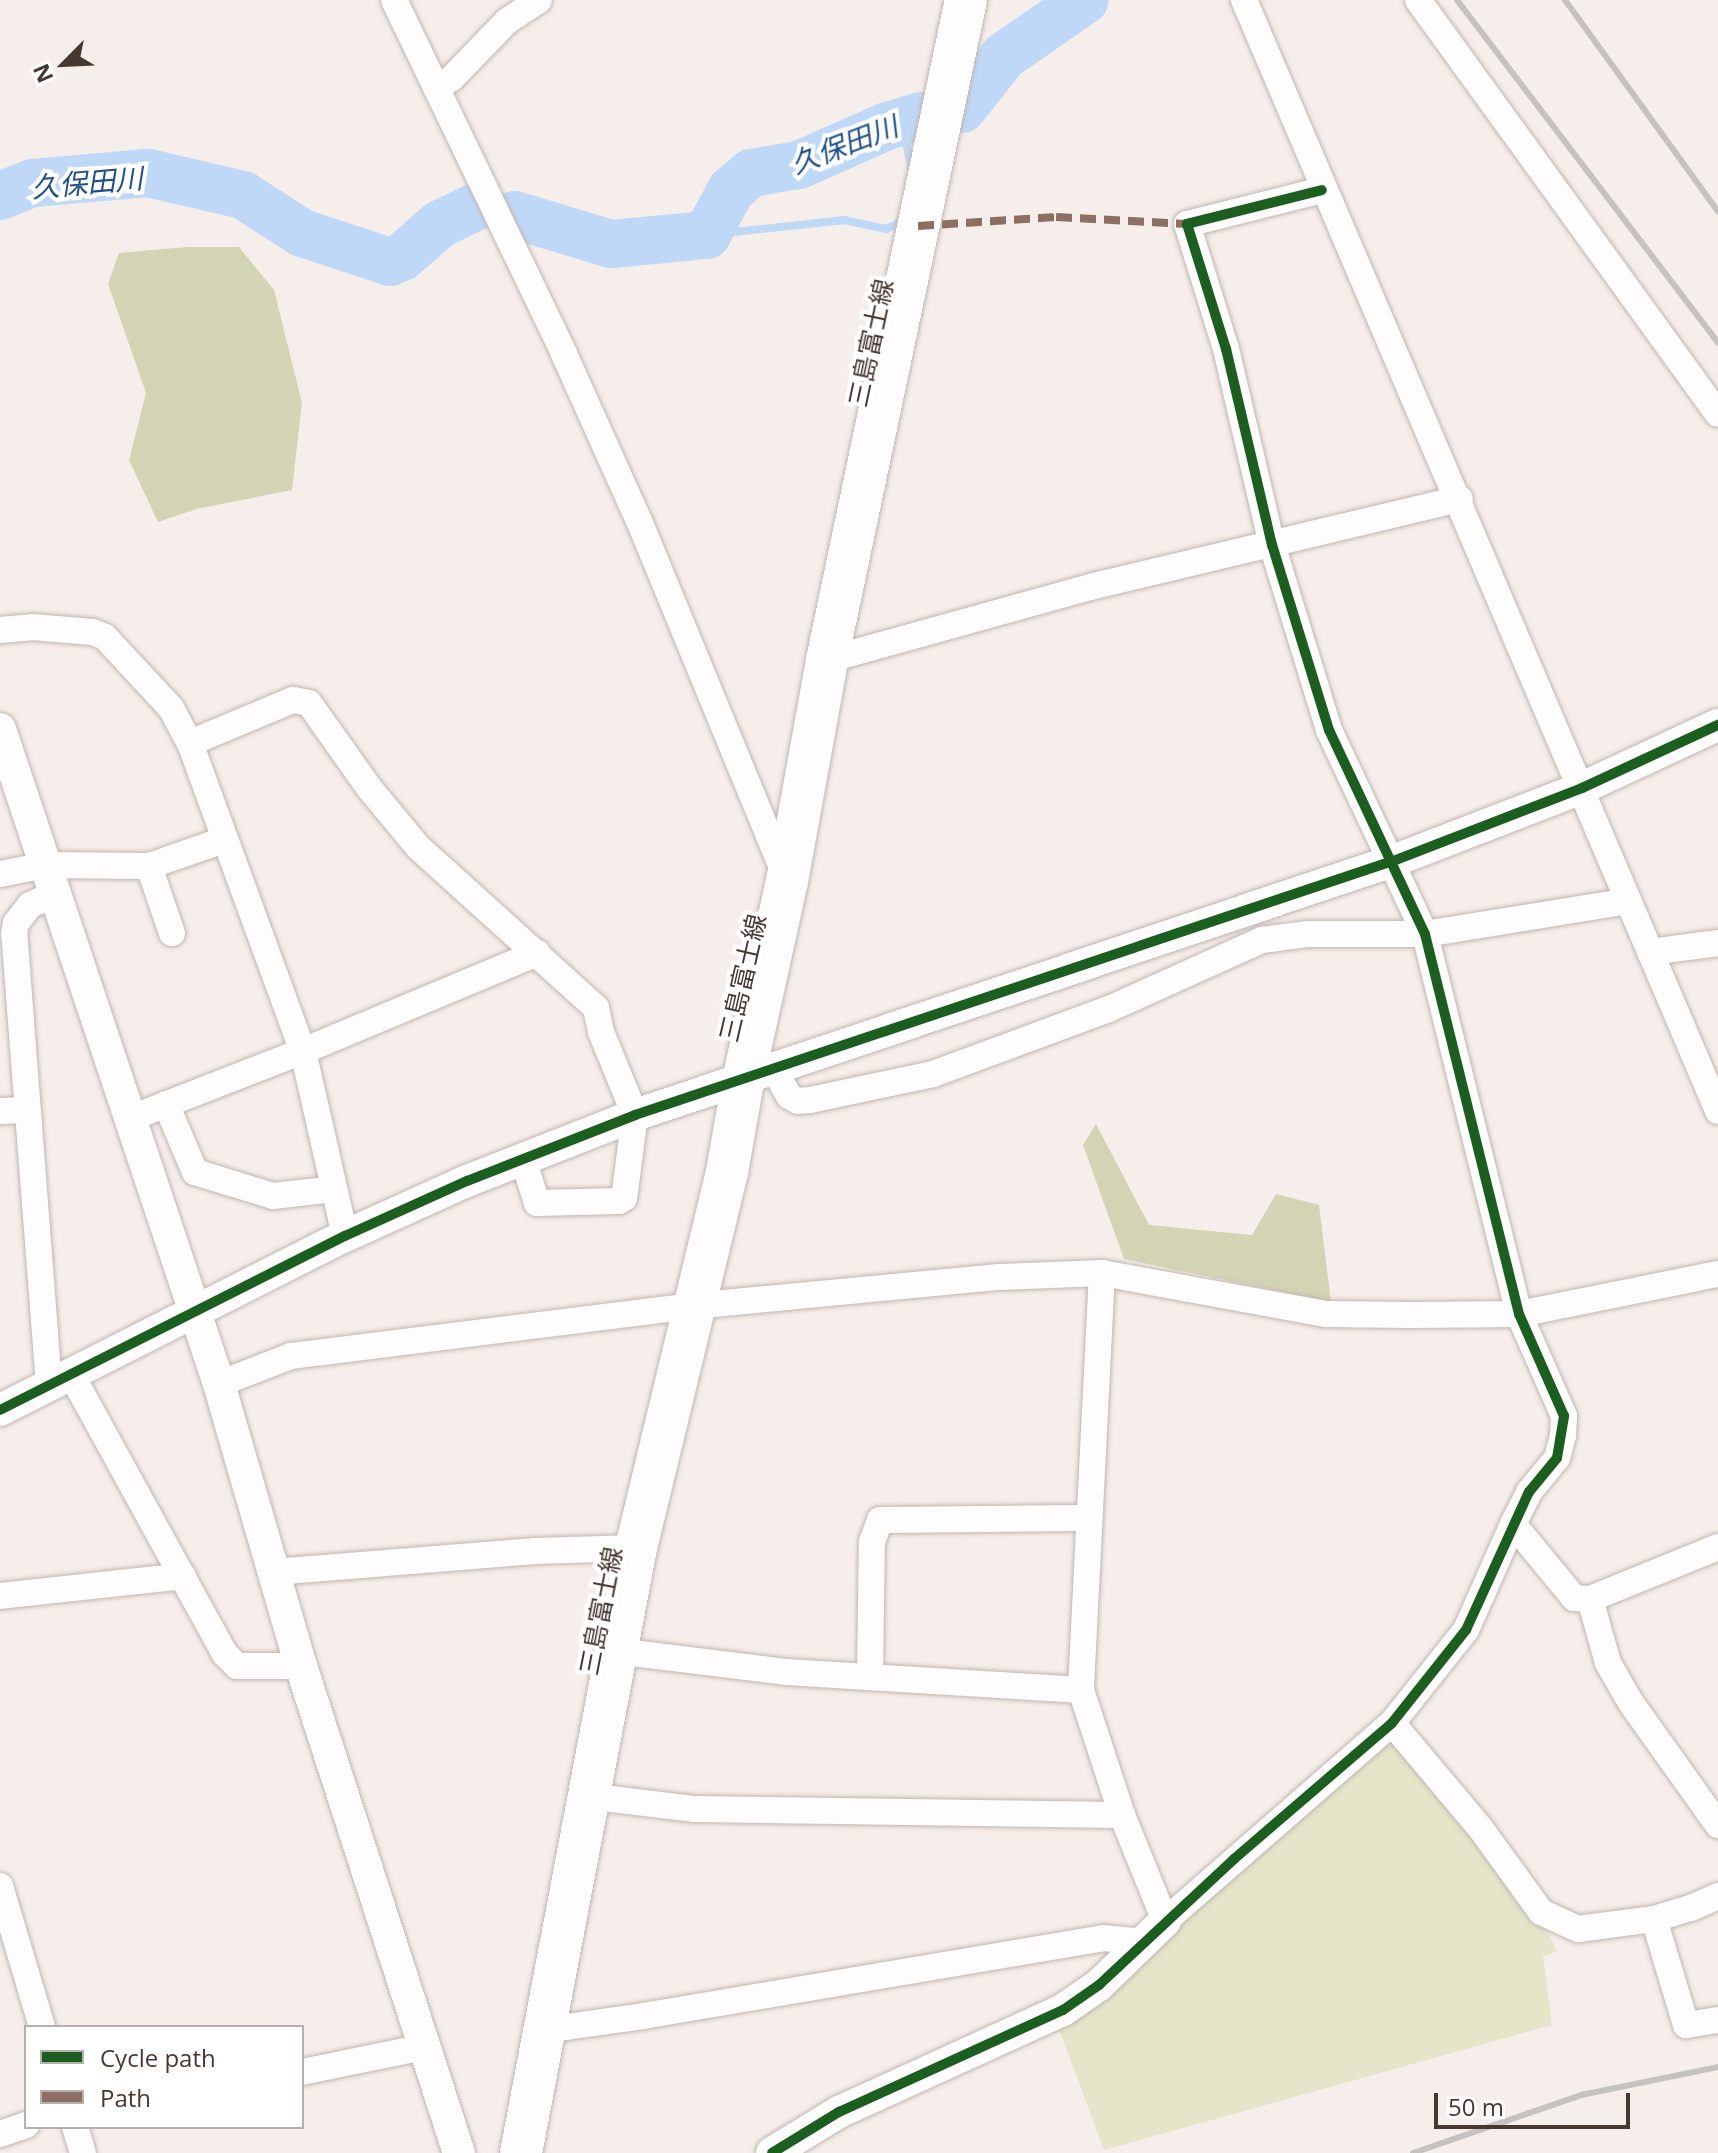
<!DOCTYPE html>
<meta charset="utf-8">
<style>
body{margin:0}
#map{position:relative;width:1718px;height:2153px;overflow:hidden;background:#f6eeea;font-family:"Open Sans","Noto Sans JP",sans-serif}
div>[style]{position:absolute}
.green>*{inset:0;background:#e5e5ca}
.forest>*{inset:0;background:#d3d4b4}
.stream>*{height:8px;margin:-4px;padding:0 4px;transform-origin:4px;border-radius:4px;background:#c0d8f7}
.river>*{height:48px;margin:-24px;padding:0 24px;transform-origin:24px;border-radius:24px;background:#c0d8f7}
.roads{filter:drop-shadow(0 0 2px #c0b6b1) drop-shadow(0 0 2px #c0b6b1)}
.minor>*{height:26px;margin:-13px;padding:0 13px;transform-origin:13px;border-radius:13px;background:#fefcfc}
.tertiary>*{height:32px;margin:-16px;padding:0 16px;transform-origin:16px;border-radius:16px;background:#fefcfc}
.primary>*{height:42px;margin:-21px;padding:0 21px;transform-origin:21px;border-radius:21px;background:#fefcfc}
.rail>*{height:6px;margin:-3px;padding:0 3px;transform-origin:3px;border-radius:3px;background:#c5c2c0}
.quiet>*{height:8px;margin-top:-4px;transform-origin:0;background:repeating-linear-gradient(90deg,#8d6e63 0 16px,transparent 0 24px)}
.cycleway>*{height:10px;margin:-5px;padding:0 5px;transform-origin:5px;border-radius:5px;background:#1b5e20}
span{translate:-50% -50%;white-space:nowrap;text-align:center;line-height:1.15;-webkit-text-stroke:8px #fff;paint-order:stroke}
.street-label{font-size:26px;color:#473831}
.water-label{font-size:28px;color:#215088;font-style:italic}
.legend{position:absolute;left:24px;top:2025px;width:280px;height:104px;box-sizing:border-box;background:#fff;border:2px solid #b5afad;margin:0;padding:10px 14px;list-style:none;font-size:24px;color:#473831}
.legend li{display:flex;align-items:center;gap:16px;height:40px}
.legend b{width:40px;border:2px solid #b5afad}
.north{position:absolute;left:24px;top:24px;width:80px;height:80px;-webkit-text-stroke:6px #fff;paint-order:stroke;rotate:246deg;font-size:22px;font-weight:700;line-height:32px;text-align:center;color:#473831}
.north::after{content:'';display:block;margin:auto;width:28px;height:36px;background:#473831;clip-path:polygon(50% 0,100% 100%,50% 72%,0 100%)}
.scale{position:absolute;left:1434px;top:2093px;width:196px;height:36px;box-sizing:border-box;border:4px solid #473831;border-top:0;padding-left:10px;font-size:24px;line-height:28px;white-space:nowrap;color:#473831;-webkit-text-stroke:6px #fff;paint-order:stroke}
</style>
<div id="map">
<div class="green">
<div style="clip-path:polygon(1387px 1739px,1527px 1891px,1557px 1951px,1543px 1956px,1552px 2025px,1104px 2150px,1059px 2029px)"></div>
</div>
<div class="forest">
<div style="clip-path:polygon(186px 247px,239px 247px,274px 290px,302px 403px,292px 490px,196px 509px,158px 522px,129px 460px,146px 393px,108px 284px,119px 253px)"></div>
<div style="clip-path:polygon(1096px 1124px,1149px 1225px,1252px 1235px,1276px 1194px,1319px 1205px,1331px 1302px,1124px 1259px,1083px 1145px)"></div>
</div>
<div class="stream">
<div style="left:902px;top:121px;width:52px;rotate:78.9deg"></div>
<div style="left:707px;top:235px;width:138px;rotate:-6.2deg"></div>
<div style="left:844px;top:220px;width:43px;rotate:12.1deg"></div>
<div style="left:886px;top:229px;width:12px;rotate:-24deg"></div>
<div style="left:897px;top:224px;width:9px;rotate:-49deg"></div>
</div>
<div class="river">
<div style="left:962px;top:109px;width:68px;rotate:-51.6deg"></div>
<div style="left:1004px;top:56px;width:98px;rotate:-34.7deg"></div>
<div style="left:0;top:196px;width:35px;rotate:-22deg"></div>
<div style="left:33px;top:183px;width:115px;rotate:-5deg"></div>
<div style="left:148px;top:173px;width:98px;rotate:13deg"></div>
<div style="left:243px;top:195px;width:70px;rotate:32.8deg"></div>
<div style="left:302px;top:233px;width:93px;rotate:18.2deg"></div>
<div style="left:390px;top:262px;width:13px;rotate:-23deg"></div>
<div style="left:402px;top:257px;width:50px;rotate:-41deg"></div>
<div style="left:440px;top:224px;width:41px;rotate:-25.9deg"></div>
<div style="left:515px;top:215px;width:100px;rotate:16.8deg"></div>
<div style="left:611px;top:244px;width:96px;rotate:-5.4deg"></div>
<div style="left:707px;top:235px;width:51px;rotate:-61.9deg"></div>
<div style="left:731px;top:190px;width:26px;rotate:-40deg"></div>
<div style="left:751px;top:173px;width:49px;rotate:-9.5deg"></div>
<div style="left:799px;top:165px;width:96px;rotate:-23.9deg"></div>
<div style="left:887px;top:126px;width:36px;rotate:-16deg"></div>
</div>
<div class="roads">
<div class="minor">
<div style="left:394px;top:0;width:393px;rotate:64.3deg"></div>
<div style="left:564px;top:354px;width:185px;rotate:65.8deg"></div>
<div style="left:640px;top:523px;width:383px;rotate:67.6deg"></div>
<div style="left:1244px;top:0;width:1208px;rotate:66.89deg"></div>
<div style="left:1418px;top:0;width:511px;rotate:54.07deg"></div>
<div style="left:436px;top:88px;width:19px;rotate:-32deg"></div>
<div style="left:452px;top:78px;width:79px;rotate:-46deg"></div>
<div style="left:507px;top:21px;width:38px;rotate:-33deg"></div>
<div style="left:0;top:630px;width:32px;rotate:-5deg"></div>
<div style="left:32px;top:627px;width:61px;rotate:4.7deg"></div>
<div style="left:93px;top:632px;width:13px;rotate:23deg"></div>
<div style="left:105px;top:637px;width:97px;rotate:47.1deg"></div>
<div style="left:171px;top:708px;width:40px;rotate:62deg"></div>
<div style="left:190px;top:743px;width:328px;rotate:69.9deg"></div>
<div style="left:303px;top:1051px;width:190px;rotate:77.2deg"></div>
<div style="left:827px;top:660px;width:277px;rotate:-15.5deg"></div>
<div style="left:1094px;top:586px;width:376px;rotate:-13.4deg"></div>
<div style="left:190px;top:743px;width:112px;rotate:-22.7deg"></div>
<div style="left:293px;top:700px;width:16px;rotate:11deg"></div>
<div style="left:309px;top:703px;width:105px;rotate:54.7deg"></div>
<div style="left:370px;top:789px;width:75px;rotate:50.4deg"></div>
<div style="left:418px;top:847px;width:240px;rotate:42.1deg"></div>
<div style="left:596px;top:1008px;width:25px;rotate:78deg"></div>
<div style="left:601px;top:1032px;width:90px;rotate:67.7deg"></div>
<div style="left:635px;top:1115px;width:84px;rotate:97.5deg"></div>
<div style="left:624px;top:1198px;width:6px;rotate:149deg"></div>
<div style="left:619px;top:1201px;width:82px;rotate:178.6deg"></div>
<div style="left:537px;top:1203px;width:46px;rotate:-107.7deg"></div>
<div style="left:149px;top:866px;width:71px;rotate:71.1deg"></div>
<div style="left:0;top:874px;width:47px;rotate:-11.1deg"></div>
<div style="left:46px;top:865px;width:103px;rotate:0.6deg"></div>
<div style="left:149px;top:866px;width:79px;rotate:-19.1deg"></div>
<div style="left:1650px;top:952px;width:69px;rotate:-7.5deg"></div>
<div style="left:774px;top:1069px;width:31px;rotate:61deg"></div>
<div style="left:789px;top:1096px;width:10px;rotate:29deg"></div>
<div style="left:798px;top:1101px;width:12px;rotate:-5deg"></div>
<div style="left:810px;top:1100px;width:126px;rotate:-11.9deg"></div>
<div style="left:933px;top:1074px;width:188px;rotate:-20.3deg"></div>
<div style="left:1109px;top:1009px;width:168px;rotate:-24.3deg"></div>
<div style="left:1262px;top:940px;width:45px;rotate:-7.6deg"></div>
<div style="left:1307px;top:934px;width:118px"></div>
<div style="left:1425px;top:934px;width:206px;rotate:-9.2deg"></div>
<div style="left:166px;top:1104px;width:74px;rotate:66.9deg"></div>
<div style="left:195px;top:1172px;width:82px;rotate:17.1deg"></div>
<div style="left:273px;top:1196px;width:61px;rotate:-6.5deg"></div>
<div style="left:0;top:1111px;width:27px;rotate:-2deg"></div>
<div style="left:131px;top:1118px;width:185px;rotate:-21.3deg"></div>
<div style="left:303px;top:1051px;width:254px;rotate:-22.7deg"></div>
<div style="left:1102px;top:1273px;width:418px;rotate:92.9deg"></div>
<div style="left:1081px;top:1690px;width:132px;rotate:71.8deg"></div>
<div style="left:1122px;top:1815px;width:114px;rotate:67.9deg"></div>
<div style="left:1165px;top:1921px;width:301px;rotate:-41.1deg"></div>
<div style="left:1392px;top:1723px;width:119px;rotate:-51.5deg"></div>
<div style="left:1466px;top:1630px;width:116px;rotate:-66.1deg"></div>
<div style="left:1513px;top:1524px;width:36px;rotate:-63deg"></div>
<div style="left:1529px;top:1492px;width:44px;rotate:-50.5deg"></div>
<div style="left:1557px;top:1458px;width:23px;rotate:-75deg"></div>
<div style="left:1563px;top:1436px;width:20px;rotate:-87deg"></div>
<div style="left:1564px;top:1416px;width:111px;rotate:-113.8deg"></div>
<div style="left:1519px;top:1314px;width:391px;rotate:-103.9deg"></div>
<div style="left:1425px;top:934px;width:225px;rotate:-115.2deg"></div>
<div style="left:1329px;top:730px;width:194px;rotate:-107.1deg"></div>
<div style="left:1272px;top:545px;width:201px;rotate:-103.2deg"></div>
<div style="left:1226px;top:349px;width:131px;rotate:-107.3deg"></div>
<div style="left:1187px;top:224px;width:139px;rotate:-14.1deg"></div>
<div style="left:71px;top:1374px;width:320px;rotate:61.2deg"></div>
<div style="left:225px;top:1654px;width:17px;rotate:45deg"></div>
<div style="left:237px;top:1666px;width:64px"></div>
<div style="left:219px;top:1384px;width:77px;rotate:-21.3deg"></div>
<div style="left:291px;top:1356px;width:404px;rotate:-7.1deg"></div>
<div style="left:692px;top:1306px;width:309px;rotate:-5.4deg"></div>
<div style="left:1000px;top:1277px;width:102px;rotate:-2.2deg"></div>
<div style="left:1102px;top:1273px;width:228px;rotate:10.4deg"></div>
<div style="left:1326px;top:1314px;width:84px;rotate:0.7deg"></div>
<div style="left:1410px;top:1315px;width:109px;rotate:-0.5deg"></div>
<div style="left:1519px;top:1314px;width:203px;rotate:-11.4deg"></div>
<div style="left:49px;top:1385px;width:452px;rotate:-94.4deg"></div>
<div style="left:14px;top:934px;width:11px;rotate:-80deg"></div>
<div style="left:16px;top:923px;width:23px;rotate:-52deg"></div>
<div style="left:30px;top:905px;width:27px;rotate:-24deg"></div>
<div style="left:1513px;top:1524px;width:96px;rotate:50.5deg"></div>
<div style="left:1574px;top:1598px;width:16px;rotate:4deg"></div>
<div style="left:1590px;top:1599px;width:138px;rotate:-22.1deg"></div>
<div style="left:274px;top:1572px;width:262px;rotate:-4.6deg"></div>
<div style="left:535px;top:1551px;width:101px;rotate:-1.7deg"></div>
<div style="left:0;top:1596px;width:184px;rotate:-6.2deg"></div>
<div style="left:1590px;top:1599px;width:66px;rotate:74.3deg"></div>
<div style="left:1608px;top:1663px;width:46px;rotate:60.1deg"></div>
<div style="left:1631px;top:1703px;width:150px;rotate:54.5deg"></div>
<div style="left:616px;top:1651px;width:171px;rotate:7deg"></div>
<div style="left:786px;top:1672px;width:296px;rotate:3.5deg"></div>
<div style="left:870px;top:1677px;width:135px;rotate:-89.2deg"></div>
<div style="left:872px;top:1542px;width:23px;rotate:-70deg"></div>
<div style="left:880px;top:1520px;width:207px;rotate:-0.6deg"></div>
<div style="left:1392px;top:1723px;width:138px;rotate:50deg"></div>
<div style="left:1481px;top:1829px;width:102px;rotate:54.1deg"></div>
<div style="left:1541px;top:1912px;width:41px;rotate:24.7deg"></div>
<div style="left:1578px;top:1929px;width:77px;rotate:-7.5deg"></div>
<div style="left:1654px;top:1919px;width:39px;rotate:-17deg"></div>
<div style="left:1691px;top:1908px;width:30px;rotate:-24deg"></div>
<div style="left:587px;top:1796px;width:109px;rotate:6.9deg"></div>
<div style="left:695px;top:1809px;width:427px;rotate:0.8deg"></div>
<div style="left:0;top:1886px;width:147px;rotate:73.4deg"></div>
<div style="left:1654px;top:1919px;width:111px;rotate:73.2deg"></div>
<div style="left:1686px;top:2025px;width:32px;rotate:-9deg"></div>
<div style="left:545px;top:2026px;width:21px;rotate:3deg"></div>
<div style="left:566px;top:2027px;width:78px;rotate:-8.1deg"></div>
<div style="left:643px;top:2016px;width:467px;rotate:-9.6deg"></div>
<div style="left:1103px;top:1938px;width:43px;rotate:5.3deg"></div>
<div style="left:302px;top:2072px;width:125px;rotate:-11.6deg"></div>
<div style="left:75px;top:2127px;width:27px;rotate:73deg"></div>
<div style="left:0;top:2134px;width:28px;rotate:-19deg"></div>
</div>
<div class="tertiary">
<div style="left:0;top:729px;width:691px;rotate:71.51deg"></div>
<div style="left:219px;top:1384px;width:294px;rotate:73.8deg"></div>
<div style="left:301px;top:1666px;width:512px;rotate:72.03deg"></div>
<div style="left:0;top:1410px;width:386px;rotate:-26.8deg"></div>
<div style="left:345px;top:1236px;width:134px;rotate:-24.3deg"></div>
<div style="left:467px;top:1181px;width:180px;rotate:-21.4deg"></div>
<div style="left:635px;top:1115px;width:799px;rotate:-18.53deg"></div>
<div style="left:1393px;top:861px;width:203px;rotate:-21.1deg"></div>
<div style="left:1582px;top:788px;width:150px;rotate:-24.9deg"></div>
<div style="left:772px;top:2153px;width:79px;rotate:-31.5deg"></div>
<div style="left:839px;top:2112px;width:246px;rotate:-24.5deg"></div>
<div style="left:1063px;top:2010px;width:44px;rotate:-34.8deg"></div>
<div style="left:1099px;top:1985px;width:92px;rotate:-44.1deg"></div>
</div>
<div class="primary">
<div style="left:521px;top:2153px;width:616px;rotate:-79.24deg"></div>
<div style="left:636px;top:1548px;width:387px;rotate:-76.4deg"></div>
<div style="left:727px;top:1172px;width:92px;rotate:-80deg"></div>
<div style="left:743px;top:1081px;width:205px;rotate:-77.6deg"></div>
<div style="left:787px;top:881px;width:225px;rotate:-79.7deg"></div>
<div style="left:827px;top:660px;width:674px;rotate:-78.11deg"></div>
</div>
</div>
<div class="rail">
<div style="left:1457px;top:0;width:431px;rotate:52.7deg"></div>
<div style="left:1565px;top:0;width:261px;rotate:54.1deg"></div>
<div style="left:1413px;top:2153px;width:178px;rotate:-19deg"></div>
<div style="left:1581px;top:2095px;width:140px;rotate:-11.6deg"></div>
</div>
<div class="quiet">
<div style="left:918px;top:226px;width:138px;rotate:-3.7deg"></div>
<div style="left:1056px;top:217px;width:131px;rotate:3.1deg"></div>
</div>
<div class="cycleway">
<div style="left:0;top:1410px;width:386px;rotate:-26.8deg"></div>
<div style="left:345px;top:1236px;width:134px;rotate:-24.3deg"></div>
<div style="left:467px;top:1181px;width:180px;rotate:-21.4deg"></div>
<div style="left:635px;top:1115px;width:799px;rotate:-18.53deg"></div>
<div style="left:1393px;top:861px;width:203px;rotate:-21.1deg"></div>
<div style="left:1582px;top:788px;width:150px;rotate:-24.9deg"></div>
<div style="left:772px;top:2153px;width:79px;rotate:-31.5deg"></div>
<div style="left:839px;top:2112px;width:246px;rotate:-24.5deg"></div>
<div style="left:1063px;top:2010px;width:44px;rotate:-34.8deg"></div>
<div style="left:1099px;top:1985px;width:185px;rotate:-43deg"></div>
<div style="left:1234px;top:1859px;width:208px;rotate:-40.7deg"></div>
<div style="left:1392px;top:1723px;width:119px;rotate:-51.5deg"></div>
<div style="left:1466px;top:1630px;width:152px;rotate:-65.5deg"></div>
<div style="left:1529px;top:1492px;width:44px;rotate:-50.5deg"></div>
<div style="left:1557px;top:1458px;width:43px;rotate:-80.5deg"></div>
<div style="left:1564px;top:1416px;width:111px;rotate:-113.8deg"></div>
<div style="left:1519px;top:1314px;width:391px;rotate:-103.9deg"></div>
<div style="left:1425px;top:934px;width:225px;rotate:-115.2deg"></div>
<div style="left:1329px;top:730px;width:194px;rotate:-107.1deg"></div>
<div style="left:1272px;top:545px;width:201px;rotate:-103.2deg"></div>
<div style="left:1226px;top:349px;width:131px;rotate:-107.3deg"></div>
<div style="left:1187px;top:224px;width:139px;rotate:-14.1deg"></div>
</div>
<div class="street-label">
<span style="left:871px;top:343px;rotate:-78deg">三島富士線</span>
<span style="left:743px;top:978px;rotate:-77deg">三島富士線</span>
<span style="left:601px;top:1611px;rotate:-79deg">三島富士線</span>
</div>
<div class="water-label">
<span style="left:844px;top:144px;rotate:-21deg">久保田川</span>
<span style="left:87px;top:182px;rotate:-5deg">久保田川</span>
</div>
<ul class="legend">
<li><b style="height:10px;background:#1b5e20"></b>Cycle path</li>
<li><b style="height:10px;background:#8d6e63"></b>Path</li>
</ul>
<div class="north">N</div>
<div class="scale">50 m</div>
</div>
